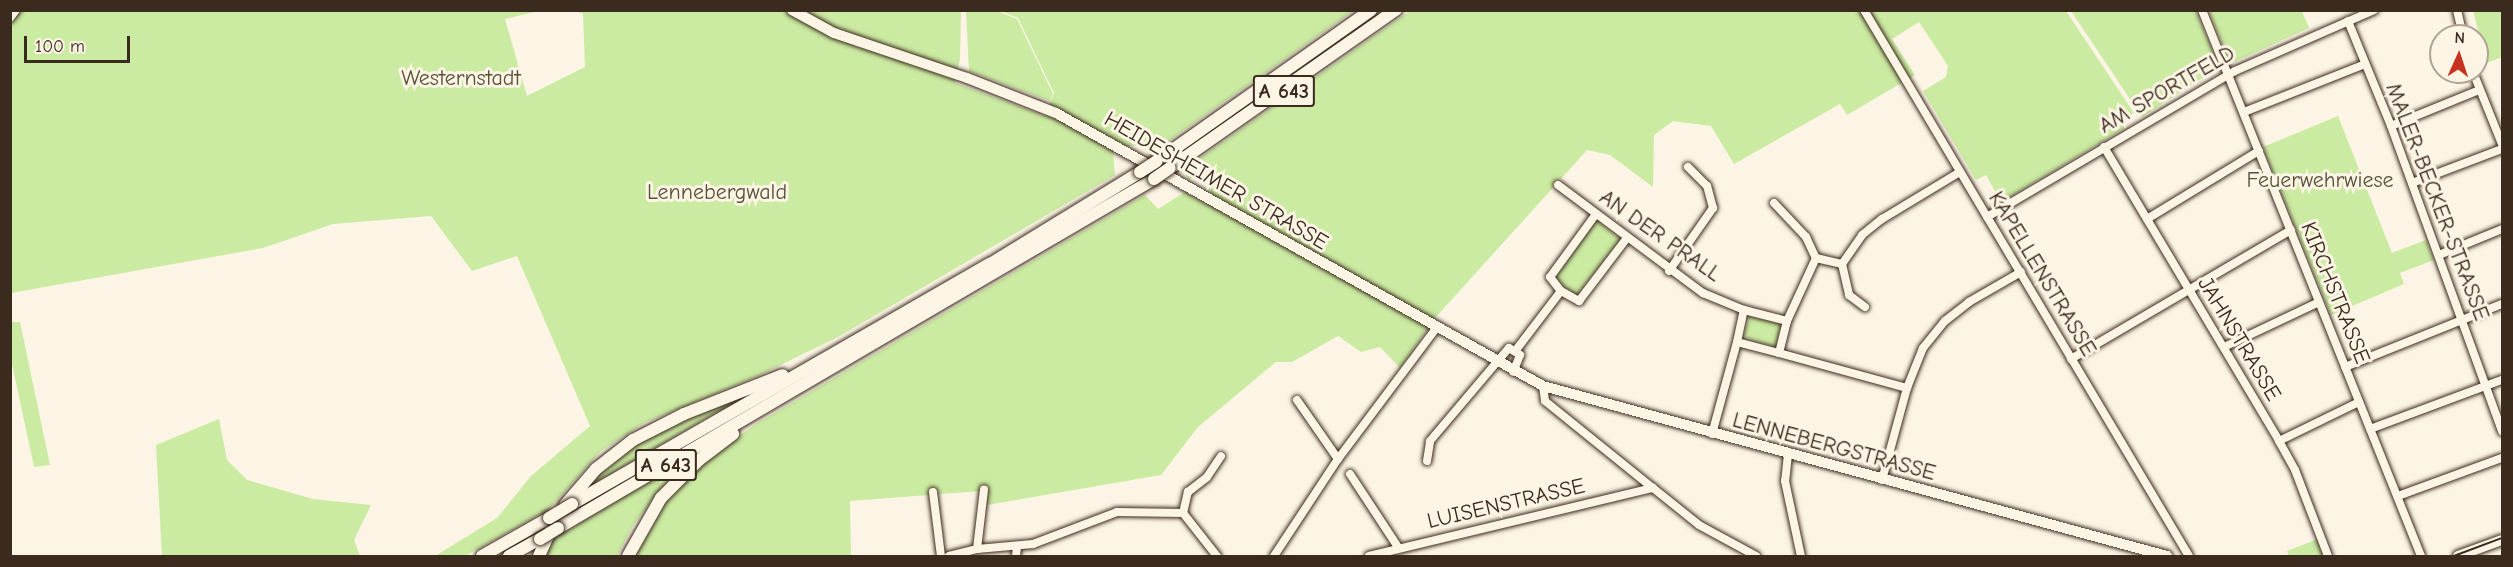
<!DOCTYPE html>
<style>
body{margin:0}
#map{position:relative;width:2513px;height:567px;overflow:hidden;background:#fcf5e5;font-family:"Comic Neue",sans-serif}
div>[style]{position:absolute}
.green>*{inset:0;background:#cbeaa2;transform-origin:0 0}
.roads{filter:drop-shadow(0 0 2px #3b2a1e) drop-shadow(0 0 2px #3b2a1e)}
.minor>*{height:8px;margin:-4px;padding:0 4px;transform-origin:4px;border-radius:4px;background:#fcf5e5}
.major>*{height:10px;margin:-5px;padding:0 5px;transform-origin:5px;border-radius:5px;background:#fcf5e5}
.highway>*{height:12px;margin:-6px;padding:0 6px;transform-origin:6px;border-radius:6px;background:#fcf5e5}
.tram>*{height:1.5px;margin:-0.75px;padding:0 0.75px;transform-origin:0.75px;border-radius:0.75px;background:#3b2a1e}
.bridges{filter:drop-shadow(0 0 2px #3b2a1e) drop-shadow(0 0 2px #3b2a1e)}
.highway-bridge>*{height:12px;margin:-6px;padding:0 6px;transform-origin:6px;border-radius:6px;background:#fcf5e5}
span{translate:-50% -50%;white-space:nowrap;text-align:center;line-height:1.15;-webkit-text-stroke:6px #fcf5e5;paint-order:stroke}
.shield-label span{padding:2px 4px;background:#fcf5e5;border:2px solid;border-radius:4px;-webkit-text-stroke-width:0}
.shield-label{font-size:21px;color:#3b2a1e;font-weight:700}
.park-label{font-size:22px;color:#585038}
.street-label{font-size:22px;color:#3b2a1e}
.frame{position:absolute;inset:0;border:12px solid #3b2a1e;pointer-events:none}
.north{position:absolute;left:2429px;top:24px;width:60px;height:60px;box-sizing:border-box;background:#fcf5e5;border:2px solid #afa495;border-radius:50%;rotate:3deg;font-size:16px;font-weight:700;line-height:24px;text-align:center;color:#3b2a1e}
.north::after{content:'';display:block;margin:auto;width:21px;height:27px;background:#c8321e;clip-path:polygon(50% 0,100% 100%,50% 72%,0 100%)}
.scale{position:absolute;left:24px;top:36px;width:106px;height:27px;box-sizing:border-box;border:3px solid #3b2a1e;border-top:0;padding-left:8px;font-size:18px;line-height:21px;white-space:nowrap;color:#3b2a1e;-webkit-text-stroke:4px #fcf5e5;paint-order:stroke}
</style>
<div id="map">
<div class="green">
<div style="clip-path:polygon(11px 11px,539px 11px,505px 19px,527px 96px,585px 67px,583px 14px,576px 11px,961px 11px,960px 59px,955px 83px,1045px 116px,1054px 93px,1018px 18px,1001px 11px,1353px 11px,1164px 144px,1126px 146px,1113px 153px,1115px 175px,838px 337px,760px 375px,644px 423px,601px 451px,549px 509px,465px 556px,435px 556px,497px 518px,531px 476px,590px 426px,517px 256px,472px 271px,431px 216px,333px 224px,263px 248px,11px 293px)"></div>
<div style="clip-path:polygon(966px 11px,997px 11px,1017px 19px,1053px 94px,1050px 101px,969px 71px)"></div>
<div style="clip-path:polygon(1410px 11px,2066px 11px,2134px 113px,2125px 119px,2125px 128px,2001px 202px,1986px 175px,1976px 180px,1923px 91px,1946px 77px,1948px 66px,1919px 22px,1892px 39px,1915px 75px,1847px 115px,1840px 104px,1734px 164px,1711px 126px,1673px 121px,1654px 135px,1653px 187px,1610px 155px,1587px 150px,1435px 318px,1400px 368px,1380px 347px,1361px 352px,1338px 336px,1292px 362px,1276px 362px,1198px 427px,1161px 475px,981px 506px,981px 491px,850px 501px,851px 556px,635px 556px,658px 511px,682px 483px,716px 452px,756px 424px,1145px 195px,1158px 209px,1185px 192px,1207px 205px,1211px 194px,1204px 170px,1189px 180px,1183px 170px)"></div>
<div style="clip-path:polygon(2071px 11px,2196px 11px,2219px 67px,2142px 117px)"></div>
<div style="clip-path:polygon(2209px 11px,2302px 11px,2309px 28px,2230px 64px)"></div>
<div style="clip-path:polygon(2473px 11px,2502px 11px,2502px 57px,2487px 63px)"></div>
<div style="clip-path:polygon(2338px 116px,2392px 253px,2426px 240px,2434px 260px,2400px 273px,2404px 284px,2331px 315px,2263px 147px)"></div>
<div style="left:1596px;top:220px;width:31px;height:72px;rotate:38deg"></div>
<div style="clip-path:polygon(1750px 315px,1782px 323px,1776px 347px,1747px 339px,1744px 334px)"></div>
<div style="clip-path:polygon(11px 322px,20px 322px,50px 465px,34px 467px,11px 359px)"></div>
<div style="clip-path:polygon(771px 384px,708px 417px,591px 486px,608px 464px,632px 448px,671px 425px)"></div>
<div style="clip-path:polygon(219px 419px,227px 460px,247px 480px,313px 499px,371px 505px,354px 540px,360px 556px,162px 556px,156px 445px)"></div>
<div style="clip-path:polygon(704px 447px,662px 487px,634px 524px,617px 556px,544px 556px,549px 544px,557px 537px)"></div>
<div style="clip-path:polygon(2318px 539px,2323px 556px,2289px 556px,2287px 551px)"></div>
</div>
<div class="roads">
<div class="minor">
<div style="left:1864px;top:10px;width:635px;rotate:59.24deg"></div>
<div style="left:2202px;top:10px;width:588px;rotate:68.14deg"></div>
<div style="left:2457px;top:10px;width:27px;rotate:77deg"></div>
<div style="left:10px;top:18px;width:10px;rotate:-53deg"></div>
<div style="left:2348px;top:21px;width:113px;rotate:67.7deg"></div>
<div style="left:2391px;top:126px;width:325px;rotate:70deg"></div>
<div style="left:2473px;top:72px;width:78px;rotate:68.1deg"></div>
<div style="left:2244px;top:112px;width:130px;rotate:-21.6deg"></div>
<div style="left:2391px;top:126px;width:95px;rotate:-22.2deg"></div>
<div style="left:2104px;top:147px;width:342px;rotate:59.2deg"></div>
<div style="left:2279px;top:441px;width:33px;rotate:61deg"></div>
<div style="left:2295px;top:470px;width:92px;rotate:69deg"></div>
<div style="left:2412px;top:183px;width:96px;rotate:-20.7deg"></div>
<div style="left:1558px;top:185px;width:181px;rotate:36.7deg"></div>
<div style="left:1703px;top:293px;width:44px;rotate:22.5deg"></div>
<div style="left:1744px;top:310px;width:44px;rotate:14.3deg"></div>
<div style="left:1787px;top:321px;width:33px;rotate:104deg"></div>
<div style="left:1779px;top:353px;width:43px;rotate:-165.3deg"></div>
<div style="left:1737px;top:342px;width:33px;rotate:-78deg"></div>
<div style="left:1774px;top:203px;width:47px;rotate:46.7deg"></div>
<div style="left:1806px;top:237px;width:23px;rotate:65deg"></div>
<div style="left:1596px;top:214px;width:78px;rotate:126.1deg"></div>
<div style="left:1550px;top:277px;width:18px;rotate:52deg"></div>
<div style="left:1561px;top:291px;width:21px;rotate:29deg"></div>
<div style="left:1579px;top:301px;width:79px;rotate:-52.7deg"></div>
<div style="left:1987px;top:217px;width:288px;rotate:-30.5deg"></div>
<div style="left:2235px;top:71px;width:152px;rotate:-23.7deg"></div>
<div style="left:2147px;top:219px;width:131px;rotate:-31.3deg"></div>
<div style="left:2439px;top:255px;width:68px;rotate:-22.4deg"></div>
<div style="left:1842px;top:264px;width:32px;rotate:77deg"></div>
<div style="left:1849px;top:295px;width:20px;rotate:37deg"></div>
<div style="left:1669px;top:271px;width:77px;rotate:-55.1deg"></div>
<div style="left:1713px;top:208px;width:23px;rotate:-105deg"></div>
<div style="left:1707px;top:186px;width:27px;rotate:-135deg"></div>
<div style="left:1787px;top:321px;width:69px;rotate:-65.3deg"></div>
<div style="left:1816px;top:258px;width:27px;rotate:13deg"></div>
<div style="left:1842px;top:264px;width:35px;rotate:-55deg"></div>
<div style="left:1862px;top:235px;width:26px;rotate:-39deg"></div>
<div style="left:1882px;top:219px;width:91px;rotate:-31.1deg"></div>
<div style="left:2224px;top:347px;width:105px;rotate:-25.3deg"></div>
<div style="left:1516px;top:350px;width:74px;rotate:-52.7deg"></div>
<div style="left:1779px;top:353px;width:133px;rotate:15.3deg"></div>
<div style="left:2071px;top:359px;width:255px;rotate:-30.4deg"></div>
<div style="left:2345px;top:367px;width:169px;rotate:-21.9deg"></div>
<div style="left:1543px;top:386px;width:15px;rotate:82deg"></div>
<div style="left:1545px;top:401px;width:139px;rotate:38.9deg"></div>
<div style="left:1653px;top:488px;width:59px;rotate:38.8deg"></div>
<div style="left:1699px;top:525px;width:65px;rotate:28.5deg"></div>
<div style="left:1297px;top:400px;width:72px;rotate:55.2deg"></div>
<div style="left:2370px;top:429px;width:141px;rotate:-20.4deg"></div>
<div style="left:1712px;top:434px;width:95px;rotate:-74.8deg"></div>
<div style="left:2279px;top:441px;width:89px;rotate:-26deg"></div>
<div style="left:1788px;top:454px;width:27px;rotate:96deg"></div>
<div style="left:1785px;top:481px;width:77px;rotate:78deg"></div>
<div style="left:1427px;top:461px;width:20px;rotate:-81deg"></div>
<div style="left:1430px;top:441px;width:122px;rotate:-49.7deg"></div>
<div style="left:1509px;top:348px;width:13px;rotate:32deg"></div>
<div style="left:1520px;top:355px;width:18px;rotate:112deg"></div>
<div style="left:1350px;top:474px;width:87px;rotate:56.7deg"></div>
<div style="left:1882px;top:480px;width:95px;rotate:-74.8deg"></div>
<div style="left:1907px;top:388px;width:43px;rotate:-68.2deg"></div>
<div style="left:1923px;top:348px;width:35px;rotate:-51deg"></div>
<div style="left:1945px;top:321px;width:31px;rotate:-38deg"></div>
<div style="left:1969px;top:302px;width:60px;rotate:-30deg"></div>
<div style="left:933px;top:492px;width:64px;rotate:82.9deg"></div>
<div style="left:2398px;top:496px;width:111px;rotate:-20.1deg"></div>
<div style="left:1183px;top:513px;width:22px;rotate:-77deg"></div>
<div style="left:1188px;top:492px;width:24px;rotate:-38deg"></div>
<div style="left:1207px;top:477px;width:25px;rotate:-56deg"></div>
<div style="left:977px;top:549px;width:60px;rotate:-83.3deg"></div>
<div style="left:949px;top:556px;width:29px;rotate:-14deg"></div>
<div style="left:977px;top:549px;width:56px;rotate:-5.1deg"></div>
<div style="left:1033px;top:544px;width:90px;rotate:-20.9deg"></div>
<div style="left:1117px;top:512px;width:66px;rotate:0.9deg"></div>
<div style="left:1183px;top:513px;width:55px;rotate:51.7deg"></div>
<div style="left:1016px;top:556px;width:10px;rotate:-84deg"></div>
<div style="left:1274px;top:556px;width:116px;rotate:-56.6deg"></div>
<div style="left:1338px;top:459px;width:165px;rotate:-53.1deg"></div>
<div style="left:1369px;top:556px;width:292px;rotate:-13.5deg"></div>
</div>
<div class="major">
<div style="left:792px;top:10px;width:48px;rotate:28.7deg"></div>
<div style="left:834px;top:33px;width:140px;rotate:18.7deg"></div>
<div style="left:967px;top:78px;width:96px;rotate:21.5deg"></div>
<div style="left:1056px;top:113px;width:558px;rotate:29.27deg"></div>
<div style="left:1543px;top:386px;width:647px;rotate:15.24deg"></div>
<div style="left:2458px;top:556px;width:47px;rotate:-20deg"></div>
</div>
<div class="highway">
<div style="left:1157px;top:161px;width:262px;rotate:-35.2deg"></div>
<div style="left:1170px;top:168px;width:276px;rotate:-35deg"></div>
<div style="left:572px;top:504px;width:482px;rotate:-29.9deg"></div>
<div style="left:990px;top:264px;width:176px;rotate:-31.5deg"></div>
<div style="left:565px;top:505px;width:48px;rotate:-49.3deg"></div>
<div style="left:596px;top:469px;width:47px;rotate:-38.1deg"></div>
<div style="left:633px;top:440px;width:57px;rotate:-27deg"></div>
<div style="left:684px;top:414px;width:106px;rotate:-21.5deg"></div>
<div style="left:558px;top:528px;width:691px;rotate:-30.35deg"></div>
<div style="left:482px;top:556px;width:77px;rotate:-29.6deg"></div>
<div style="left:509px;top:556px;width:35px;rotate:-29deg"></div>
<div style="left:539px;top:556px;width:27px;rotate:-66deg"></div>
<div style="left:628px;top:556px;width:67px;rotate:-60.4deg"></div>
<div style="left:661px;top:498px;width:54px;rotate:-45deg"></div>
<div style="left:699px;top:460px;width:43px;rotate:-37.4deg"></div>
</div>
</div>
<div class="tram">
<div style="left:2454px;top:556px;width:51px;rotate:-20.6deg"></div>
</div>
<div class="bridges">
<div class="highway-bridge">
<div style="left:1140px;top:172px;width:20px;rotate:-33deg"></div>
<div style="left:1154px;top:179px;width:19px;rotate:-35deg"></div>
<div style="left:549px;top:518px;width:27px;rotate:-31deg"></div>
<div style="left:540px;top:539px;width:21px;rotate:-31deg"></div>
</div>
</div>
<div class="shield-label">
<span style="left:1284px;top:91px">A 643</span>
<span style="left:666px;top:465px">A 643</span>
</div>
<div class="park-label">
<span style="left:461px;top:79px">Westernstadt</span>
<span style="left:2320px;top:181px">Feuerwehrwiese</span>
<span style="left:717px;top:193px">Lennebergwald</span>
</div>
<div class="street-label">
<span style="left:2167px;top:90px;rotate:-30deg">AM SPORTFELD</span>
<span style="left:1216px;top:181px;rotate:30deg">HEIDESHEIMER STRASSE</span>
<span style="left:2437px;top:202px;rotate:69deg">MALER-BECKER-STRASSE</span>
<span style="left:1660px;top:236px;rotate:35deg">AN DER PRALL</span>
<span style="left:2042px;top:274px;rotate:59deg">KAPELLENSTRASSE</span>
<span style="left:2335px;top:293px;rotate:68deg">KIRCHSTRASSE</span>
<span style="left:2239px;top:339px;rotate:59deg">JAHNSTRASSE</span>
<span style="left:1834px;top:447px;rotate:15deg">LENNEBERGSTRASSE</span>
<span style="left:1506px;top:504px;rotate:-13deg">LUISENSTRASSE</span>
</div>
<div class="frame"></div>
<div class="north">N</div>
<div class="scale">100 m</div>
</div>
